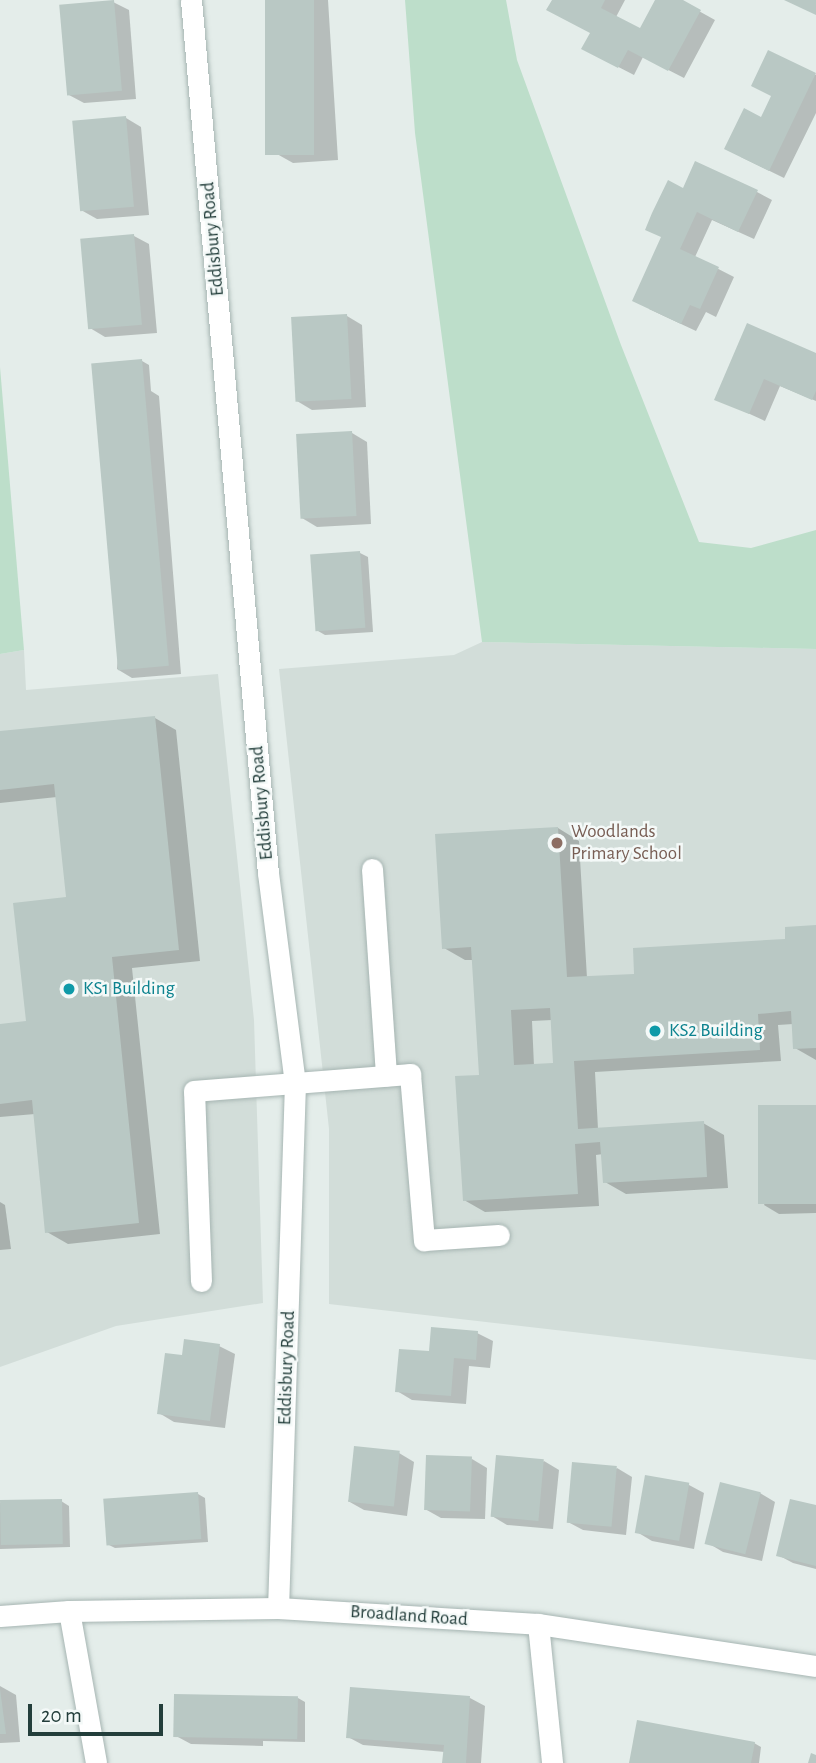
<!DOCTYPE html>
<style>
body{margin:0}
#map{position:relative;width:816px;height:1763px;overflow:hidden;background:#e4edea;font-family:"Alegreya Sans",sans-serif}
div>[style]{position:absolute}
.built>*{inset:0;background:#d2ddd9}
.green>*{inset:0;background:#bddeca}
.shadow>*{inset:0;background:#0003}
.building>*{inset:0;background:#b9c8c4;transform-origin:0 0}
.roads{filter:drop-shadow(0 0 2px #a6b5b2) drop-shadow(0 0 2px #a6b5b2)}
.minor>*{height:21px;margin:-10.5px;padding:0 10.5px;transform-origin:10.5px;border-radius:10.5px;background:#fff}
.dots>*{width:19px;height:19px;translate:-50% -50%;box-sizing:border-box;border:4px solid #f4f9f8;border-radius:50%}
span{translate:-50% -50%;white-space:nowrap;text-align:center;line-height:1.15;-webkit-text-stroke:5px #f4f9f8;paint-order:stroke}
.street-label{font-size:19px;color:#233e3b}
.education-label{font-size:19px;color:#785e54}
.left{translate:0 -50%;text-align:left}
.culture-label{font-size:19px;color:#0d838f}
.scale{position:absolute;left:28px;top:1704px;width:135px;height:32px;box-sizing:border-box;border:4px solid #233e3b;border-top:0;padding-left:9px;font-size:21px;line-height:24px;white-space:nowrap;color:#233e3b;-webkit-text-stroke:5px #f4f9f8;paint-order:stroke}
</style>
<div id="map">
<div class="built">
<div style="clip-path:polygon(482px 642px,816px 649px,816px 1360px,329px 1304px,329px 1129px,279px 669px,454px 655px)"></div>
<div style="clip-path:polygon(24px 650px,26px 690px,218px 674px,254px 1020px,263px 1303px,116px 1326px,0 1367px,0 654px)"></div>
</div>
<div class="green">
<div style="clip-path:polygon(405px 0,506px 0,517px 60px,621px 345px,699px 542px,751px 548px,816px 530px,816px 649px,482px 642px,415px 133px)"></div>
<div style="clip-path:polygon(0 367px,24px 650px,0 654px)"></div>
</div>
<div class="shadow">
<div style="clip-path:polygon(267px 0,328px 0,338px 160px,293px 163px,277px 154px)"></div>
<div style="clip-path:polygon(554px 0,625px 0,616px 17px,640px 31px,657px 0,679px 0,715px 20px,684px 78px,643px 57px,634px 75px,599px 57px,592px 33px)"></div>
<div style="clip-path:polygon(113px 2px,129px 10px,136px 99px,84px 103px,69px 95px)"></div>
<div style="clip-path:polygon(769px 52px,816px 75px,816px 113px,784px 178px,741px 157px,773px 97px)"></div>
<div style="clip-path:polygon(126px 118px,141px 127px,149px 215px,97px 219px,81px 210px)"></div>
<div style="clip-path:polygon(684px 190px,757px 192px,772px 200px,754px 239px,712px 220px,695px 257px,734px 277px,716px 317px,706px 312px,696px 331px,649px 309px)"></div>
<div style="clip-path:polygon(134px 236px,149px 244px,157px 333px,105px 337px,90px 328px)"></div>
<div style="clip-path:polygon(347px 316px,362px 325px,366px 407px,312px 410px,297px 401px)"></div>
<div style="clip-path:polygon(816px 355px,816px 401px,780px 386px,765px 421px,717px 399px)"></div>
<div style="clip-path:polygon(142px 361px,149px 365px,151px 391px,159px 396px,181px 674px,132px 678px,117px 669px)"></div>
<div style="clip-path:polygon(352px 433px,367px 442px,371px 524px,317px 527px,302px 518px)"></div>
<div style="clip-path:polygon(360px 553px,368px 557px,373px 632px,325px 635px,318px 631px)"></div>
<div style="clip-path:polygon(155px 718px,176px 730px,200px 961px,132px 968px,160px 1234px,68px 1244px,47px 1232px,35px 1114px,0 1117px,0 1026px,28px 1023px,68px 899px,57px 797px,0 803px,0 733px)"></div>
<div style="clip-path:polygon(evenodd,558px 828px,579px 841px,587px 978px,636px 975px,787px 940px,816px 927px,816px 1060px,795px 1048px,793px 1024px,778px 1025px,781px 1061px,595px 1072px,598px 1129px,703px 1123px,724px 1135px,728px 1188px,626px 1194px,605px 1182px,603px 1154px,596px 1155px,599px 1206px,485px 1212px,464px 1200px,481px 1076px,473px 960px,465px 960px,444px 948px,558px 828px,552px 1020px,555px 1065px,534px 1066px,532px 1021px,552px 1020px)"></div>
<div style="clip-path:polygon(816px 1107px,816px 1213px,779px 1214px,764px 1205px)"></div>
<div style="clip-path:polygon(0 1202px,5px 1205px,11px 1249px,0 1250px)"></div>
<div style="clip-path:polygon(477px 1333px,493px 1341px,490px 1368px,469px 1366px,466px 1404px,412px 1400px,397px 1391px,430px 1353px)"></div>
<div style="clip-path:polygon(219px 1346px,235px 1354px,225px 1428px,174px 1422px,159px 1413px,183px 1357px)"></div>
<div style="clip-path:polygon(399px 1453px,414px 1462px,407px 1516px,364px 1510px,348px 1501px)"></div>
<div style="clip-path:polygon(472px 1459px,487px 1468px,485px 1519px,441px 1518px,425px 1509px)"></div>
<div style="clip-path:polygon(544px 1461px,559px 1470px,553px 1529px,507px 1525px,492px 1516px)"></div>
<div style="clip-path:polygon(617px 1468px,632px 1477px,626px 1535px,583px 1530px,568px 1522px)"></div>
<div style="clip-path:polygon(646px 1477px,689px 1485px,704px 1493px,694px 1549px,652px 1541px,637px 1532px)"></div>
<div style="clip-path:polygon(760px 1493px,775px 1502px,762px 1561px,723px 1552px,708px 1543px)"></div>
<div style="clip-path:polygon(198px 1494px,205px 1498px,208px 1542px,115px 1548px,107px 1544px)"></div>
<div style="clip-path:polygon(61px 1501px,69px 1506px,70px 1547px,0 1549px,0 1503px)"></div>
<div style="clip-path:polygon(816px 1507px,816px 1569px,793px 1563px,778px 1555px)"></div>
<div style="clip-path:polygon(0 1686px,16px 1695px,20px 1742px,0 1743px)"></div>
<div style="clip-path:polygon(298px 1698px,305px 1702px,305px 1742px,263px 1741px,263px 1746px,191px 1744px,176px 1736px)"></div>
<div style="clip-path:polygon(470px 1698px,485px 1706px,481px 1763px,444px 1763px,445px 1752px,363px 1745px,348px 1737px)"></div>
<div style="clip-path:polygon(754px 1743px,761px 1747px,759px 1763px,631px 1763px)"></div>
</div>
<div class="building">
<div style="left:114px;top:0;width:91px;height:55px;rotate:85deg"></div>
<div style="left:265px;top:0;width:49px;height:155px"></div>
<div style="clip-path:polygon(552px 0,605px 0,601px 8px,640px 28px,655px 0,683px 0,701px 10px,668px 71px,628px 50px,618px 68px,581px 49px,590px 33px,546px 10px)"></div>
<div style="clip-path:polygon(784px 0,816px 0,816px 15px)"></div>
<div style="clip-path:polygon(768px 50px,816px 73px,769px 171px,724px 149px,744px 108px,761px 117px,771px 96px,751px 86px)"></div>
<div style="left:126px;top:116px;width:91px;height:54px;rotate:85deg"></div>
<div style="clip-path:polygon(695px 161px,758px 190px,738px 232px,697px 212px,680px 249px,719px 267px,700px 309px,690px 305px,681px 324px,632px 301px,661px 237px,645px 230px,652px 213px,668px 180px,683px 188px)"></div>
<div style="left:134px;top:234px;width:91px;height:54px;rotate:85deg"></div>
<div style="left:347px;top:314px;width:85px;height:56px;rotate:87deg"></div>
<div style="clip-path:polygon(747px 323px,816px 353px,816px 391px,812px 400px,764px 379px,749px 414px,714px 400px)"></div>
<div style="left:142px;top:359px;width:308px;height:51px;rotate:85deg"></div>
<div style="left:352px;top:431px;width:85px;height:56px;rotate:87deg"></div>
<div style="left:360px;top:551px;width:77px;height:50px;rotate:86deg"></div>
<div style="clip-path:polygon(155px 716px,179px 950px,112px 957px,139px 1223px,45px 1233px,32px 1100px,0 1104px,0 1024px,26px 1021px,13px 903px,66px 897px,54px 784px,0 790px,0 731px)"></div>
<div style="clip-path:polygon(evenodd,558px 827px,567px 977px,634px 974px,633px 948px,785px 939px,785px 927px,816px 925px,816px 1048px,793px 1049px,791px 1011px,758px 1014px,760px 1050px,574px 1061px,578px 1129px,704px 1121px,707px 1177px,603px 1183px,600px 1142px,575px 1144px,578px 1194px,463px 1201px,455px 1076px,479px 1075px,471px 947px,442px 949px,435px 834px,558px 827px,550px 1008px,553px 1063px,514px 1065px,511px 1010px,550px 1008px)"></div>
<div style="left:816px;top:1105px;width:99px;height:58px;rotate:90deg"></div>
<div style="clip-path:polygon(431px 1327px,478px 1331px,476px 1360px,454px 1358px,451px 1396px,395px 1392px,399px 1349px,429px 1351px)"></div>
<div style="clip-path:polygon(184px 1339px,220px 1344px,210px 1421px,157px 1414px,165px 1353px,182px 1355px)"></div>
<div style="left:354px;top:1446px;width:46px;height:56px;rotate:6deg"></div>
<div style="left:426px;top:1455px;width:46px;height:55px;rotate:2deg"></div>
<div style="left:496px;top:1455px;width:48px;height:62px;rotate:5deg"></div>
<div style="left:572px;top:1462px;width:45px;height:61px;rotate:5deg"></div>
<div style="left:645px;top:1475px;width:45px;height:59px;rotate:10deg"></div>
<div style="left:720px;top:1482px;width:42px;height:64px;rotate:14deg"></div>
<div style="left:198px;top:1492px;width:47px;height:95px;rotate:86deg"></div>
<div style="left:62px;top:1499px;width:45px;height:62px;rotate:89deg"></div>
<div style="clip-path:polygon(790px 1499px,816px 1505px,816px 1566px,776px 1556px)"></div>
<div style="clip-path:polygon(350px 1687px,470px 1696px,466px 1763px,442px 1763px,444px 1745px,346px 1738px)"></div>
<div style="clip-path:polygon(0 1689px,6px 1734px,0 1734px)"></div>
<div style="left:174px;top:1694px;width:124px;height:43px;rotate:1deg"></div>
<div style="clip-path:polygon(637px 1720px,755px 1742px,751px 1763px,629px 1763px)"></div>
<div style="clip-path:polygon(811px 1753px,816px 1755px,816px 1763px,808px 1763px)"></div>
</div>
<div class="roads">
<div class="minor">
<div style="left:191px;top:0;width:876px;rotate:84.96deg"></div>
<div style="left:268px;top:873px;width:212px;rotate:82.7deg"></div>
<div style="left:295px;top:1083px;width:525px;rotate:91.85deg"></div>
<div style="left:372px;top:869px;width:207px;rotate:86.1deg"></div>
<div style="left:201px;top:1281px;width:190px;rotate:-92.1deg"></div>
<div style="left:194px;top:1091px;width:217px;rotate:-4.5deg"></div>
<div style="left:410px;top:1074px;width:167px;rotate:85.2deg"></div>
<div style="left:424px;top:1240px;width:75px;rotate:-3.8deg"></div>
<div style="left:69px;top:1611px;width:154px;rotate:79.9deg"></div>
<div style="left:0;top:1616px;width:69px;rotate:-4.1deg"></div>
<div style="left:69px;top:1611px;width:209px;rotate:-0.8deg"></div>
<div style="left:278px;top:1608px;width:260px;rotate:3.5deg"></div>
<div style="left:538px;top:1624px;width:281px;rotate:8.6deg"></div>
<div style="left:538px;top:1624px;width:140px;rotate:84.2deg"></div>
</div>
</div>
<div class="dots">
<div style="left:557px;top:843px;background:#8d6e63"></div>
<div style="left:69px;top:989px;background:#0f9aa8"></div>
<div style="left:655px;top:1031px;background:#0f9aa8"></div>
</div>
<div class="street-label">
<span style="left:213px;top:239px;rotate:-95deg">Eddisbury Road</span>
<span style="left:262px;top:803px;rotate:-95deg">Eddisbury Road</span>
<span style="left:287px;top:1368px;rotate:-88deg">Eddisbury Road</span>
<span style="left:409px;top:1616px;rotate:4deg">Broadland Road</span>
</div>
<div class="education-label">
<span class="left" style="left:571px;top:843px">Woodlands<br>Primary School</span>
</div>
<div class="culture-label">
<span class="left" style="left:83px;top:989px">KS1 Building</span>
<span class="left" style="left:669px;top:1031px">KS2 Building</span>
</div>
<div class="scale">20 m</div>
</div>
